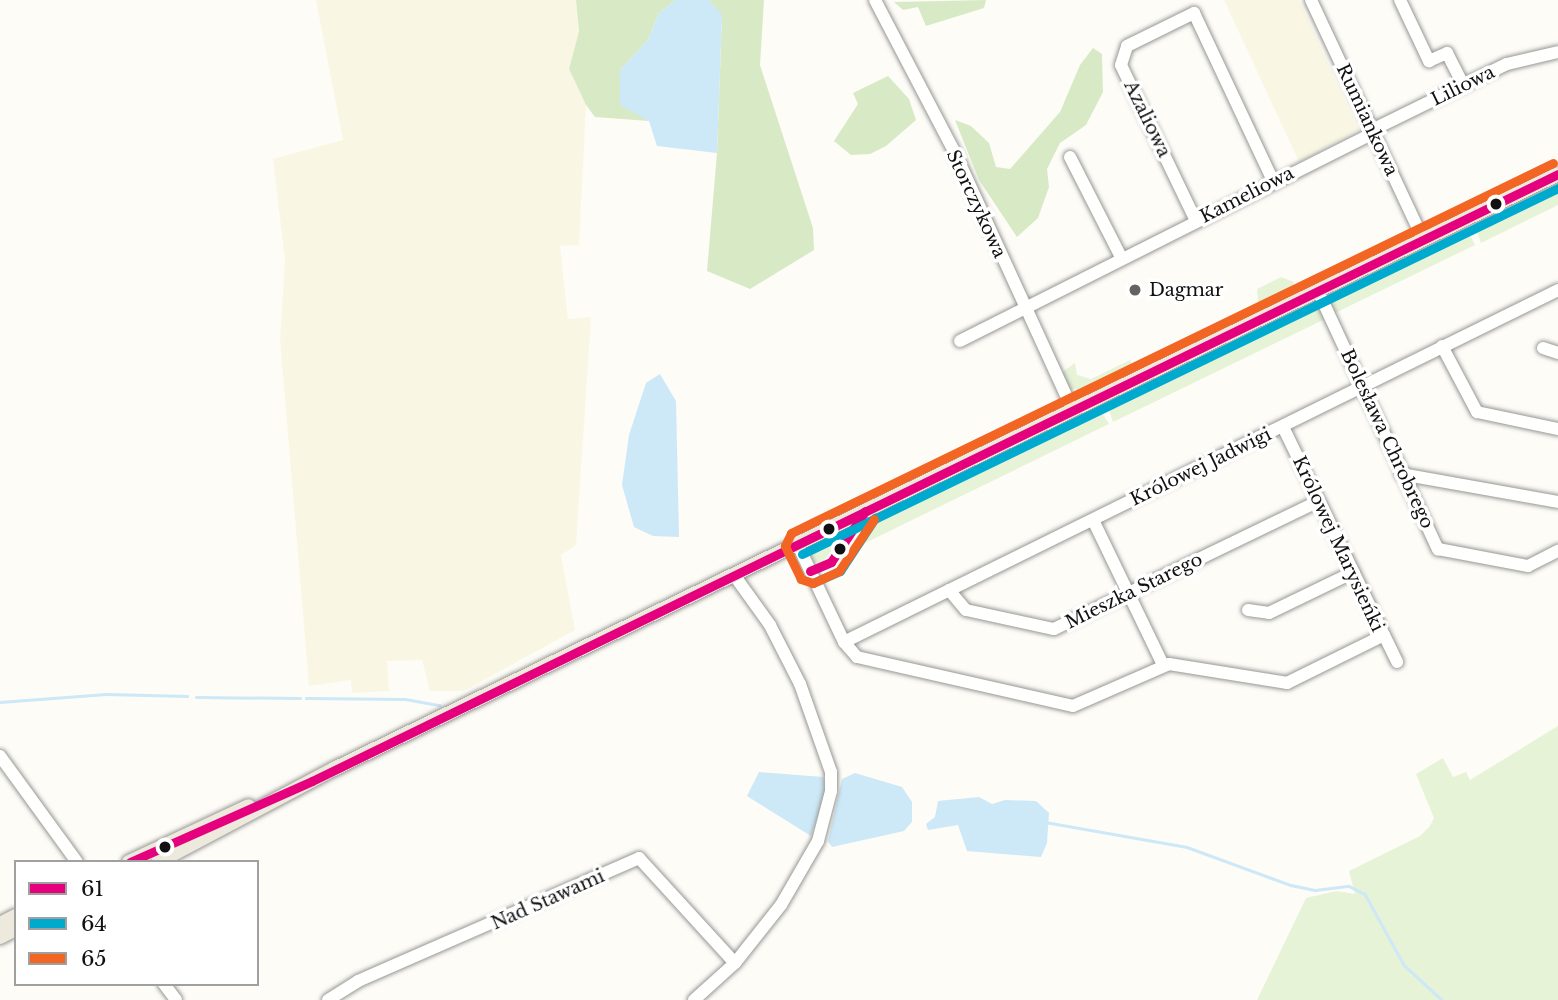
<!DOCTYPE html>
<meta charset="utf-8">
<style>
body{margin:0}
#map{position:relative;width:1558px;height:1000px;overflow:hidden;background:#fdfcf7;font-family:"Libre Baskerville",serif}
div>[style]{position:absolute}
.farmland>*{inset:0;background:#f9f7e4}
.green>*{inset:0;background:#e7f3d7}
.forest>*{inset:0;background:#d8eac5}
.water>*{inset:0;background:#cde8f7}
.stream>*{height:2.5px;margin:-1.25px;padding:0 1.25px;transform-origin:1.25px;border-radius:1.25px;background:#cde8f7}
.roads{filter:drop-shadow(0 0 2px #979795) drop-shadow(0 0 2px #979795)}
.minor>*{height:12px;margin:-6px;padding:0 6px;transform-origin:6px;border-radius:6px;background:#fffffe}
.major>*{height:14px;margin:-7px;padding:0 7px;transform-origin:7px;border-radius:7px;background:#ede9dc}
.bus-1>*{height:9px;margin:-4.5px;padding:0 4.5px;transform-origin:4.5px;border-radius:4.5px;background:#e5007d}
.bus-2>*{height:9px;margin:-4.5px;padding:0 4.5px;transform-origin:4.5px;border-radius:4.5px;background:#00a9ce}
.bus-3>*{height:9px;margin:-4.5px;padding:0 4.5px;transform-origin:4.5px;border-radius:4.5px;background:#f26522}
.dots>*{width:19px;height:19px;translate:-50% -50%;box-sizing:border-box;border:4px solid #fff;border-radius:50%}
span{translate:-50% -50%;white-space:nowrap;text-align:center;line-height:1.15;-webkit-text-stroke:7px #fff;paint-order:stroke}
.street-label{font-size:18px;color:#111}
.poi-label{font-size:18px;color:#111}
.left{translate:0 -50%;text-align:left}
.legend{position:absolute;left:14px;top:860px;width:245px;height:126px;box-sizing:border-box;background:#fff;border:2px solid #a0a0a0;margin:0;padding:9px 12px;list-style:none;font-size:21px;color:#111}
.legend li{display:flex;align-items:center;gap:14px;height:35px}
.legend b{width:35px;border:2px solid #a0a0a0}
</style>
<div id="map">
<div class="farmland">
<div style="clip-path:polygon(316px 0,576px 0,579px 31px,569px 69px,586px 105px,579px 245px,560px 246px,568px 319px,591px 317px,576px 545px,561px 555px,575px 630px,464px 691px,430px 691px,422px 660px,387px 661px,389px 691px,352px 693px,351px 680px,309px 686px,280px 340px,285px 260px,273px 159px,343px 140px)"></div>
<div style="clip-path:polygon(1224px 0,1299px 0,1359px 130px,1299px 162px)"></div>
</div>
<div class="green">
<div style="clip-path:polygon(1558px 181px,1558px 205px,1481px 243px,1474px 222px)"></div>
<div style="clip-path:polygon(1466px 227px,1475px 245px,1335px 313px,1329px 302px,1331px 292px)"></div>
<div style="clip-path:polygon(1281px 277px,1294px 282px,1292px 289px,1262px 304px,1258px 302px,1257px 289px)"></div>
<div style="clip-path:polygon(1308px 303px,1319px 306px,1325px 319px,1113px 422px,1106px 401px)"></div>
<div style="clip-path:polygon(1130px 360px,1133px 366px,1078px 393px,1075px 388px,1068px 391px,1061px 373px,1075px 363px,1077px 375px,1091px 379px)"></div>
<div style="clip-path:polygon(1097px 405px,1109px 424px,865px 543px,855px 540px,877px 513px)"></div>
<div style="clip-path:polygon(851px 526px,822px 563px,812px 562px,808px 551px,814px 543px)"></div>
<div style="clip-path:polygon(1558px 726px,1558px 1000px,1257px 1000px,1306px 898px,1336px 891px,1355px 894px,1349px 871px,1420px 836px,1430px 826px,1434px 818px,1416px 774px,1443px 758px,1453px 777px,1466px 772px,1470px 780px)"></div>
</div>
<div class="forest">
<div style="clip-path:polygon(576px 0,676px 0,659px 13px,648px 40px,620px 70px,649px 121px,595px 117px,586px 105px,569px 69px,579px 31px)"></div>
<div style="clip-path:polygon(709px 0,764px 0,760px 65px,813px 228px,814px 250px,750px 289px,707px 271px,717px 153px,722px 16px)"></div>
<div style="clip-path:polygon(986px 0,984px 8px,926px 26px,918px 7px,903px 10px,894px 2px)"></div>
<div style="clip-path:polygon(1093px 48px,1102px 54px,1103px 92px,1086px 125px,1060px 143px,1047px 169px,1049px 187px,1038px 218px,1017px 237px,979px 180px,955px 120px,971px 126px,989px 143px,996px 167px,1010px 169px,1060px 112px,1080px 65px)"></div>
<div style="clip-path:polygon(888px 76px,909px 99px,916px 120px,886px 146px,870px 154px,851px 155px,834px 141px,858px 104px,853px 93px)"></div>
</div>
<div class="water">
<div style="clip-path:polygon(676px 0,709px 0,722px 15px,717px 153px,657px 146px,649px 121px,620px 105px,620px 70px,648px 40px,659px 13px)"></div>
<div style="clip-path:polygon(660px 374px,676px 401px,679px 537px,653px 536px,634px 527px,622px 485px,629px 435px,646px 383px)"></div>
<div style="clip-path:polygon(759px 772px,823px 777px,827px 790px,811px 836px,747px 796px)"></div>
<div style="clip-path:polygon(855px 773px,902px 787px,912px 802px,912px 822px,904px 831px,832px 847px,828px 841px,842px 779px)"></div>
<div style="clip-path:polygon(979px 797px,992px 804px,1005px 800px,1036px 801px,1049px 813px,1047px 843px,1041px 857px,967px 851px,958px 825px,928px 830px,926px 824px,935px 817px,938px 801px)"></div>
</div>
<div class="stream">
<div style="left:196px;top:697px;width:104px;rotate:0.6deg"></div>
<div style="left:306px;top:698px;width:99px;rotate:0.6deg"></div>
<div style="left:405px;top:699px;width:35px;rotate:10deg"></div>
<div style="left:0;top:702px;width:106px;rotate:-4.3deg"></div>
<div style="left:106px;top:694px;width:81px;rotate:1.4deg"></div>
<div style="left:1045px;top:822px;width:144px;rotate:10deg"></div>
<div style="left:1187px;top:847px;width:111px;rotate:20.1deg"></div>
<div style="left:1291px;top:885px;width:25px;rotate:12deg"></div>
<div style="left:1315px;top:890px;width:34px;rotate:-7deg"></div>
<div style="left:1349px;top:886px;width:18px;rotate:27deg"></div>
<div style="left:1365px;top:894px;width:81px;rotate:61.2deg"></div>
<div style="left:1404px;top:965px;width:52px;rotate:42.6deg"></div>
</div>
<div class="roads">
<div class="minor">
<div style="left:875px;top:0;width:175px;rotate:62.4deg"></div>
<div style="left:956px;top:155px;width:281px;rotate:65.4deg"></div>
<div style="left:1311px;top:0;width:264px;rotate:64.9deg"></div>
<div style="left:1400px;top:0;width:68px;rotate:64.6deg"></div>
<div style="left:1429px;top:61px;width:20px;rotate:-24deg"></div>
<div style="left:1447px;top:53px;width:37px;rotate:63deg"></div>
<div style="left:1372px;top:130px;width:150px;rotate:-26.1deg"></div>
<div style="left:1507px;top:64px;width:52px;rotate:-13.2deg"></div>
<div style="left:1070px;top:157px;width:114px;rotate:63deg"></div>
<div style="left:1196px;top:221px;width:173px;rotate:-115.7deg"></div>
<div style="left:1121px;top:65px;width:20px;rotate:-72deg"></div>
<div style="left:1127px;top:46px;width:75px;rotate:-26.2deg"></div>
<div style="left:1194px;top:13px;width:186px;rotate:64.8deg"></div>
<div style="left:1318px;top:291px;width:285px;rotate:65.1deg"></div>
<div style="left:1438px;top:549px;width:92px;rotate:10.7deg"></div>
<div style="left:1528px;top:566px;width:34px;rotate:-27deg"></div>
<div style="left:960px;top:341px;width:462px;rotate:-26.7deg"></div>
<div style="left:1442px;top:346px;width:75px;rotate:62.1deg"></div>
<div style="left:1477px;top:412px;width:83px;rotate:11.9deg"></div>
<div style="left:1543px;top:348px;width:16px;rotate:18deg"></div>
<div style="left:1401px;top:474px;width:159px;rotate:10.1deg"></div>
<div style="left:1093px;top:520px;width:161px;rotate:64.2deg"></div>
<div style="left:797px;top:543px;width:110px;rotate:64.6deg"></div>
<div style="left:844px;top:642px;width:20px;rotate:49deg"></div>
<div style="left:857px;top:657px;width:221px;rotate:12.8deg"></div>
<div style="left:1073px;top:706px;width:105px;rotate:-23.6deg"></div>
<div style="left:1169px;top:664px;width:120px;rotate:9.1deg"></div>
<div style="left:1287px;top:683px;width:108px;rotate:-26.3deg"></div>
<div style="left:1384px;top:635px;width:231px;rotate:-115.9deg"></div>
<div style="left:949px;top:590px;width:26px;rotate:50deg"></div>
<div style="left:966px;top:610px;width:90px;rotate:12.2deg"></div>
<div style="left:1054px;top:629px;width:294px;rotate:-25.8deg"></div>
<div style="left:1248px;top:610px;width:21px;rotate:8deg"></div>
<div style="left:1269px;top:613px;width:94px;rotate:-25.8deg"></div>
<div style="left:1384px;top:635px;width:30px;rotate:64deg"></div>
<div style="left:844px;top:642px;width:796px;rotate:-26.24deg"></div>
<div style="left:0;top:756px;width:131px;rotate:54deg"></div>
<div style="left:164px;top:984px;width:20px;rotate:53deg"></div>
<div style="left:328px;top:1000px;width:36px;rotate:-32deg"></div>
<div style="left:358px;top:981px;width:307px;rotate:-23.6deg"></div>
<div style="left:639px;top:858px;width:142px;rotate:47.6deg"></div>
<div style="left:694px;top:1000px;width:55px;rotate:-42.1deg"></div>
<div style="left:735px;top:963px;width:74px;rotate:-51.6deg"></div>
<div style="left:781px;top:905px;width:74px;rotate:-60deg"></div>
<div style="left:818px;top:841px;width:52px;rotate:-75.4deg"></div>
<div style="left:831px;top:791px;width:19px;rotate:-90deg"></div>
<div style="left:831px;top:772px;width:93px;rotate:-109.4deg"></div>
<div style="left:800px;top:684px;width:66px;rotate:-117deg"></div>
<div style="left:770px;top:625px;width:62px;rotate:-125.8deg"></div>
</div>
<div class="major">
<div style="left:129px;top:862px;width:132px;rotate:-25deg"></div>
<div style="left:158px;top:862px;width:199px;rotate:-27.9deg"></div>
<div style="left:334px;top:769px;width:1361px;rotate:-25.92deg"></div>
<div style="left:0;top:924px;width:18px;rotate:-27deg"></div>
<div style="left:0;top:937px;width:18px;rotate:-27deg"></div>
</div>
</div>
<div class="bus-1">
<div style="left:810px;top:571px;width:23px;rotate:-23deg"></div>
<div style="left:831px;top:562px;width:61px;rotate:-56.3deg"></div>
<div style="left:130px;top:862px;width:199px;rotate:-24deg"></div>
<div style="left:312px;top:781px;width:1386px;rotate:-25.97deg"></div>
</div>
<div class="bus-2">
<div style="left:802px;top:554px;width:840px;rotate:-25.83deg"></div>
<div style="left:815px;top:582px;width:27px;rotate:-24deg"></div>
<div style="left:840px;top:571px;width:64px;rotate:-56.6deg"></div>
</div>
<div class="bus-3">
<div style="left:874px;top:519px;width:63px;rotate:123.9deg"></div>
<div style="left:839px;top:571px;width:29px;rotate:155deg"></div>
<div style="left:813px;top:583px;width:13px;rotate:-162deg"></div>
<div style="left:801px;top:579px;width:37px;rotate:-116deg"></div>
<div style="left:785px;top:546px;width:14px;rotate:-65deg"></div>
<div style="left:791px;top:533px;width:847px;rotate:-25.9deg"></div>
</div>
<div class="dots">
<div style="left:1496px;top:204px;background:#111"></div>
<div style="left:1135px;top:290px;background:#646362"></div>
<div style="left:829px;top:529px;background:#111"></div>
<div style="left:840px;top:549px;background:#111"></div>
<div style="left:165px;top:847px;background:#111"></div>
</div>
<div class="street-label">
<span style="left:1463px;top:86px;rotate:-26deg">Liliowa</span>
<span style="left:1147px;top:119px;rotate:64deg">Azaliowa</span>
<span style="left:1367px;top:120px;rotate:65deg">Rumiankowa</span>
<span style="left:1247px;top:195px;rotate:-27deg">Kameliowa</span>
<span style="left:976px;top:204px;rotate:65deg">Storczykowa</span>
<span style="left:1387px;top:439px;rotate:65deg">Bolesława Chrobrego</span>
<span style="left:1201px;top:467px;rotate:-26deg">Królowej Jadwigi</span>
<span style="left:1338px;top:544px;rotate:65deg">Królowej Marysieńki</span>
<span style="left:1134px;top:591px;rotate:-26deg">Mieszka Starego</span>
<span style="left:548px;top:900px;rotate:-24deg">Nad Stawami</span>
</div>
<div class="poi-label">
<span class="left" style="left:1149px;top:290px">Dagmar</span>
</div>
<ul class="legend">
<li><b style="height:9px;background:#e5007d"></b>61</li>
<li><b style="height:9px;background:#00a9ce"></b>64</li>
<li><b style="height:9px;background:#f26522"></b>65</li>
</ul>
</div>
